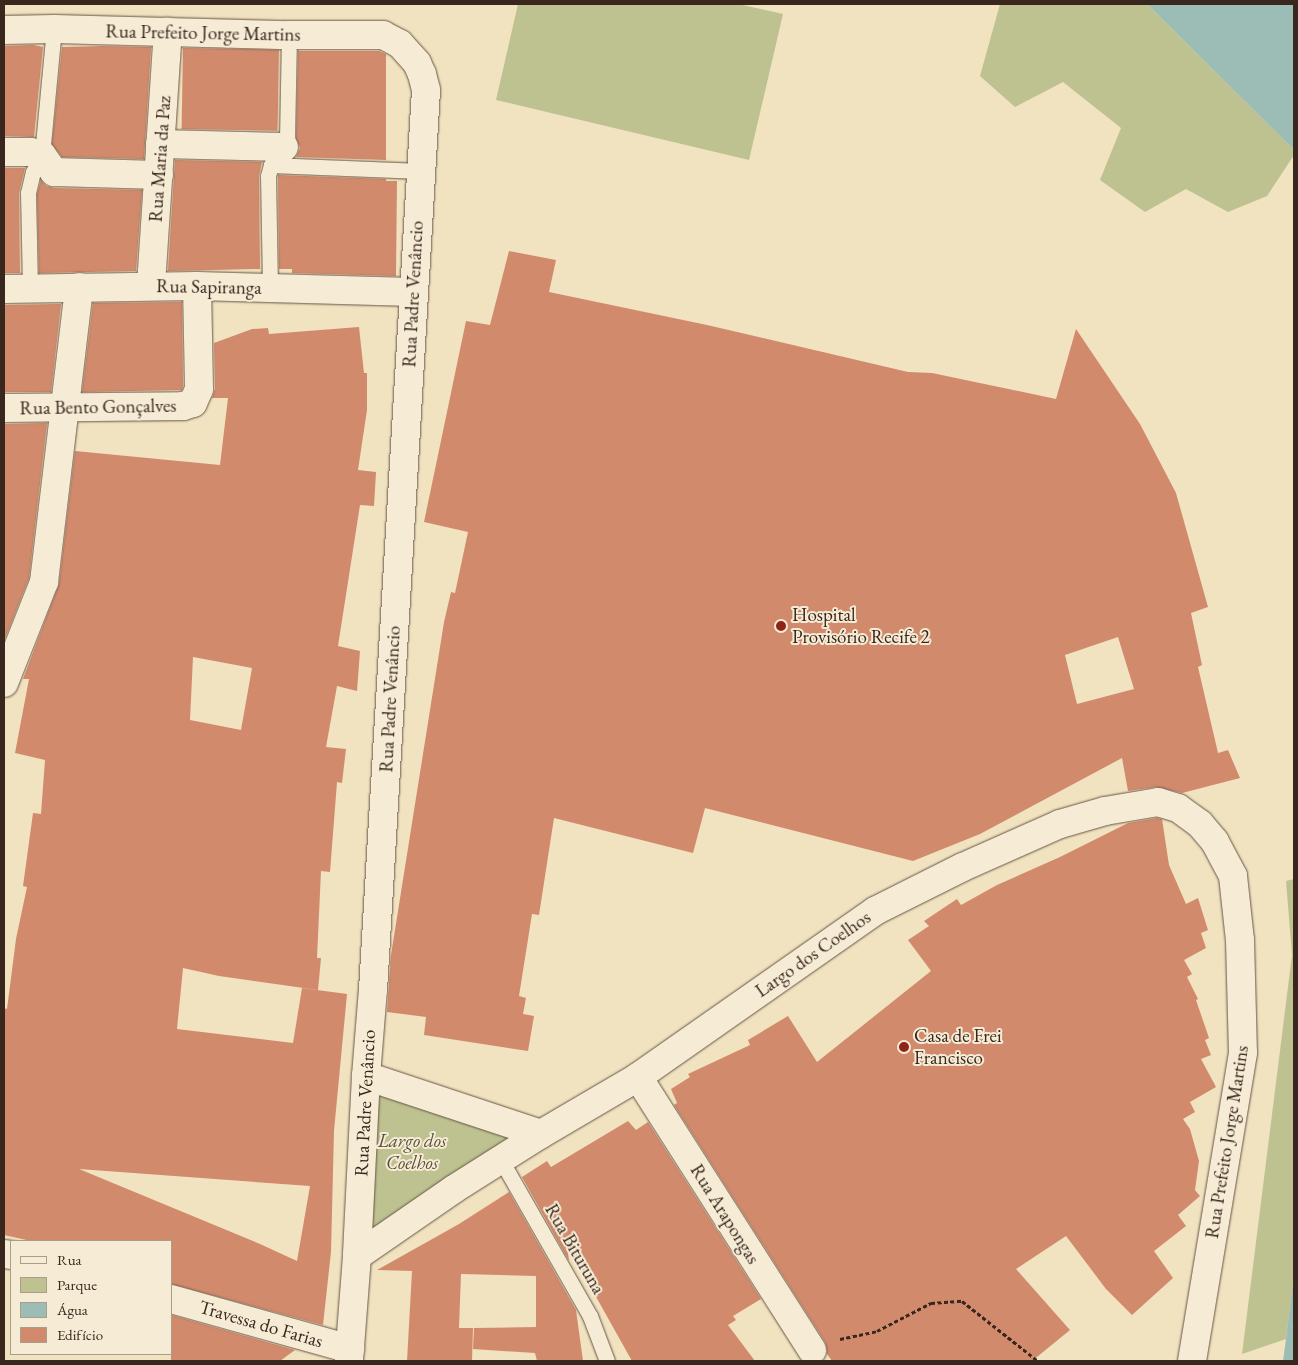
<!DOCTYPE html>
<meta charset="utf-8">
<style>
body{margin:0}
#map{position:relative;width:1298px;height:1365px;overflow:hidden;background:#f1e2c0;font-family:"EB Garamond",serif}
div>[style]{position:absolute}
.green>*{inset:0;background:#bdc290}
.water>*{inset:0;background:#9bbdb5}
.building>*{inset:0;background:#d28a6d;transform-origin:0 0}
.path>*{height:3px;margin-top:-1.5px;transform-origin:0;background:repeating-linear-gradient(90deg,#39261c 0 4px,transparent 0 6.5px)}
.roads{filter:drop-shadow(0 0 1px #675545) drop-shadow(0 0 1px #675545)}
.lane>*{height:15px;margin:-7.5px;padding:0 7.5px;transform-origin:7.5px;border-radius:7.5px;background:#f6ecd6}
.street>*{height:28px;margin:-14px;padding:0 14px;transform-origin:14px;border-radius:14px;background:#f6ecd6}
.dots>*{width:14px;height:14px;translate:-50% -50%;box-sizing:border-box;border:2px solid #f6ecd6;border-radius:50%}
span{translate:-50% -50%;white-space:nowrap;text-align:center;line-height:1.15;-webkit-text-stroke:4px #f6ecd6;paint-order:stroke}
.street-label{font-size:19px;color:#39261c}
.poi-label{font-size:19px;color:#39261c}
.left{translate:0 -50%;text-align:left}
.park-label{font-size:19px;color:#5a4d39;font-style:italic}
.frame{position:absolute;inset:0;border:5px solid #39261c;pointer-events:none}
.legend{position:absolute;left:10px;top:1240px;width:162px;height:115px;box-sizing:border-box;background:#f6ecd6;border:1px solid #aa9d8c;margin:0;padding:6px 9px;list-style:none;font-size:15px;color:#39261c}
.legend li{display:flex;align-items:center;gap:10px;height:25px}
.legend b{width:25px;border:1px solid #aa9d8c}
</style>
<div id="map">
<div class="green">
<div style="clip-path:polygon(518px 4px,738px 4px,783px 14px,749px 160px,496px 100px)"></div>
<div style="clip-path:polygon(1000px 4px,1147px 4px,1294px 150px,1294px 155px,1267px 196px,1228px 212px,1186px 189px,1145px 212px,1100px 180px,1121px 128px,1063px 82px,1015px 107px,980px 76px)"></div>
<div style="clip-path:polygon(1294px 879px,1294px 1274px,1286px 1339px,1242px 1354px,1292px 955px,1286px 881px)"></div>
<div style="clip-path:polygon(366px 1087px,523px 1131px,390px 1224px,355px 1229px)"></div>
</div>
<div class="water">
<div style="clip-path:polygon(1147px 4px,1294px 4px,1294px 150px)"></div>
<div style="clip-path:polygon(1294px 1274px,1294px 1361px,1283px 1361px,1286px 1339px)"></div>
</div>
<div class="building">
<div style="clip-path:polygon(33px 45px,43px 47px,34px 137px,4px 136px,4px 46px)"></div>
<div style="clip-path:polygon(103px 46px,151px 47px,144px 159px,62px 157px,52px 144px,62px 47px)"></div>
<div style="left:183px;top:48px;width:96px;height:81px;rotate:1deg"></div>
<div style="clip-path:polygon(298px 51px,379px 51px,386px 54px,386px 160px,296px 157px,300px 148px,296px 138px)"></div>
<div style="clip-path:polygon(175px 160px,262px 162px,259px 176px,260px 269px,168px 271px)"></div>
<div style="clip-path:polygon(4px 168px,25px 168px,19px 193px,20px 273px,4px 273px)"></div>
<div style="clip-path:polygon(278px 175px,386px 179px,386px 181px,397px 181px,396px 276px,292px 273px,292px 269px,279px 269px)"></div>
<div style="clip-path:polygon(41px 180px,46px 186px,54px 188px,142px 190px,136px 271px,39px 273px,37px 194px)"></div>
<div style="clip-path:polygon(evenodd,509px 251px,556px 260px,549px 292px,707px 325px,908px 372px,932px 373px,1056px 399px,1076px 329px,1140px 424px,1176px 493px,1208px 607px,1191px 613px,1202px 665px,1198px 667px,1218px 753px,1228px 750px,1240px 778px,1182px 793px,1156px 787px,1128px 791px,1122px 758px,980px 834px,913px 861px,705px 808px,693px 853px,554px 818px,539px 915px,532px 914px,519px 996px,526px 998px,523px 1014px,534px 1016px,528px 1051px,424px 1035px,426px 1017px,387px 1012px,391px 955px,444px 622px,451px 592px,455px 593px,468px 532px,424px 522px,466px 321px,490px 325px,509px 251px,1118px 637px,1134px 689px,1077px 704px,1065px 655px,1118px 637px)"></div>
<div style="clip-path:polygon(182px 302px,183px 386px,182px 390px,82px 392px,93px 303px)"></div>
<div style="clip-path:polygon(61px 304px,51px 392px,4px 392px,4px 305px)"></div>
<div style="clip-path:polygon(evenodd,359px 327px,364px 373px,367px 373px,367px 410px,358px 470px,376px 472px,374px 506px,360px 505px,338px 646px,360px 651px,357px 691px,337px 686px,326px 747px,346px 749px,342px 783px,337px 782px,330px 872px,321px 871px,317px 958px,321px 958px,318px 990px,219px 976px,183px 968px,177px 1029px,293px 1043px,302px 988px,347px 994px,334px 1131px,331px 1252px,323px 1325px,171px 1284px,171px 1241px,31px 1241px,4px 1235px,4px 1008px,7px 1009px,16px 939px,27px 887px,23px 886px,33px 813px,41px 814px,45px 760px,15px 753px,29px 679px,23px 679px,59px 584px,75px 451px,220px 465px,228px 398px,212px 398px,215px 389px,214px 343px,252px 329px,268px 328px,269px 334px,359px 327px,193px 657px,252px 668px,241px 730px,190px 720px,193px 657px,359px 327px,79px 1169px,310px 1186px,297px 1261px,260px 1244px,79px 1169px)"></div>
<div style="clip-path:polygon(47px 423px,29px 578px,4px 641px,4px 424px)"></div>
<div style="clip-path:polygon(1157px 818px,1162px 819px,1169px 865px,1186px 904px,1198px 898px,1208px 930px,1201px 933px,1206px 948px,1184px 960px,1192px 974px,1187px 977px,1198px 999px,1196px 1000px,1209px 1038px,1205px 1040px,1211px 1055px,1201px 1059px,1216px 1087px,1190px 1102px,1195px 1112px,1183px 1119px,1190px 1129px,1199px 1161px,1195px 1190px,1200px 1196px,1178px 1215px,1186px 1226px,1154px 1251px,1173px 1278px,1132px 1315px,1106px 1289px,1066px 1236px,1016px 1269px,1070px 1330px,1032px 1361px,832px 1361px,827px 1354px,825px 1342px,674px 1105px,677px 1103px,671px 1089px,690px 1077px,688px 1074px,750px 1045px,748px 1040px,788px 1016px,817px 1062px,931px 971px,908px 940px,929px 926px,924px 921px,957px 899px,961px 905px,997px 885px,1060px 857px,1128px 823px)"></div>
<div style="clip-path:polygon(628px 1121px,636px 1130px,648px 1122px,761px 1299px,733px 1316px,736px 1320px,728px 1325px,755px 1361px,632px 1361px,567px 1245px,569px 1261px,522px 1177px,547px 1161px,551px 1167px)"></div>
<div style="clip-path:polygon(509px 1192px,576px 1310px,583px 1361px,537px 1361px,535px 1353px,473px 1349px,474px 1328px,536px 1327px,536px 1276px,461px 1274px,459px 1328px,473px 1328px,472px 1361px,407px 1361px,412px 1271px,377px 1270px,459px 1224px)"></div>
<div style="clip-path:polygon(171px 1315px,295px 1350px,280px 1361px,171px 1361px)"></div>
</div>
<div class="path">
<div style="left:840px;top:1339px;width:38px;rotate:-12deg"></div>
<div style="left:877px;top:1331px;width:61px;rotate:-27.4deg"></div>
<div style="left:931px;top:1303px;width:31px;rotate:-4deg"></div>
<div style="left:962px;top:1301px;width:97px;rotate:38.3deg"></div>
</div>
<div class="roads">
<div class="lane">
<div style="left:271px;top:165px;width:149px;rotate:2.3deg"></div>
<div style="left:30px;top:288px;width:95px;rotate:-91.2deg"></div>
<div style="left:28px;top:193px;width:22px;rotate:-77deg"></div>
<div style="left:33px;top:172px;width:19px;rotate:-62deg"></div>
<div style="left:42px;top:155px;width:127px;rotate:-84.6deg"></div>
<div style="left:270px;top:288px;width:112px;rotate:-91deg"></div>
<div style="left:268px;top:176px;width:11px;rotate:-75deg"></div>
<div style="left:271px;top:165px;width:31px;rotate:-58deg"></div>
<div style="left:287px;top:139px;width:104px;rotate:-88.9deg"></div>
<div style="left:501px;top:1160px;width:180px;rotate:60.3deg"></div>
<div style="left:590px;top:1316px;width:48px;rotate:69.3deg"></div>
</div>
<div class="street">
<div style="left:4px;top:30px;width:50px;rotate:-1.1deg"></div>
<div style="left:54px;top:29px;width:235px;rotate:1.5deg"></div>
<div style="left:289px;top:35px;width:94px"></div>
<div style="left:383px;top:35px;width:19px;rotate:28deg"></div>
<div style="left:400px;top:44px;width:25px;rotate:48deg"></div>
<div style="left:417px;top:63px;width:12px;rotate:66deg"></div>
<div style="left:422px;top:74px;width:16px;rotate:76deg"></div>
<div style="left:426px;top:90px;width:901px;rotate:93.37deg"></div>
<div style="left:373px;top:989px;width:87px;rotate:94.6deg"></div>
<div style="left:366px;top:1076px;width:180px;rotate:92.9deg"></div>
<div style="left:357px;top:1256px;width:105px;rotate:94.4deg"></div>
<div style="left:160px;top:144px;width:124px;rotate:1.4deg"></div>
<div style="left:4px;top:152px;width:27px"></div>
<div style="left:31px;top:152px;width:11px;rotate:15deg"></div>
<div style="left:42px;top:155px;width:21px;rotate:55deg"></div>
<div style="left:54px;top:172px;width:105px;rotate:1.6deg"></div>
<div style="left:151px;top:285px;width:254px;rotate:-86.2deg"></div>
<div style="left:4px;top:289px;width:193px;rotate:-0.9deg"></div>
<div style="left:197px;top:286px;width:216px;rotate:1.6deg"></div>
<div style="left:4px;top:408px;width:179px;rotate:-0.6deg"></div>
<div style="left:183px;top:406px;width:10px;rotate:-17deg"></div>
<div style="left:193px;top:403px;width:15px;rotate:-67deg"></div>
<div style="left:199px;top:389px;width:103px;rotate:-91.1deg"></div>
<div style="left:4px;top:683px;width:109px;rotate:-68.4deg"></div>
<div style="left:44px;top:582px;width:297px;rotate:-83.2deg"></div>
<div style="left:366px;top:1076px;width:184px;rotate:18.3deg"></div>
<div style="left:638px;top:1077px;width:324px;rotate:57.5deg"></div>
<div style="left:4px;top:1254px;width:7px;rotate:8deg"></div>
<div style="left:357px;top:1256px;width:118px;rotate:-34.6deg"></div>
<div style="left:454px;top:1189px;width:103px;rotate:-32.3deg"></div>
<div style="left:541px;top:1134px;width:113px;rotate:-30.4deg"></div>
<div style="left:638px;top:1077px;width:289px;rotate:-35deg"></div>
<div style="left:875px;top:911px;width:98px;rotate:-26.6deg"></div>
<div style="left:963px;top:867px;width:106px;rotate:-23.9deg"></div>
<div style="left:1060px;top:824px;width:47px;rotate:-16.1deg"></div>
<div style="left:1105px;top:811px;width:54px;rotate:-9.6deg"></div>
<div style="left:1158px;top:802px;width:21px;rotate:17deg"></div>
<div style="left:1178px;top:808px;width:27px;rotate:36deg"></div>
<div style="left:1200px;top:824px;width:23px;rotate:50deg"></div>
<div style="left:1215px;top:842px;width:38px;rotate:62deg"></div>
<div style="left:1233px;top:876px;width:64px;rotate:83.8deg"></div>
<div style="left:1240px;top:940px;width:113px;rotate:88.5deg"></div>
<div style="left:1243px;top:1053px;width:312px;rotate:99.4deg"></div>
<div style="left:171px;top:1299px;width:186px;rotate:15.6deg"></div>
</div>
</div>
<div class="dots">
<div style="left:781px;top:626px;background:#8f2418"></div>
<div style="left:904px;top:1047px;background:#8f2418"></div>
</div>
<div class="street-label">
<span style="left:203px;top:33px;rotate:1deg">Rua Prefeito Jorge Martins</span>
<span style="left:160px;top:159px;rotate:-86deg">Rua Maria da Paz</span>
<span style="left:209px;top:287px;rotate:1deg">Rua Sapiranga</span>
<span style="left:413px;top:294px;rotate:-87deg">Rua Padre Venâncio</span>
<span style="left:98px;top:407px;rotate:-1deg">Rua Bento Gonçalves</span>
<span style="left:390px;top:699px;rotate:-87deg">Rua Padre Venâncio</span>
<span style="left:813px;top:954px;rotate:-35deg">Largo dos Coelhos</span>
<span style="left:365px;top:1103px;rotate:-87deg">Rua Padre Venâncio</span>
<span style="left:1227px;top:1142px;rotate:-81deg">Rua Prefeito Jorge Martins</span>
<span style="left:725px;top:1214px;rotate:58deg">Rua Arapongas</span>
<span style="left:575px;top:1249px;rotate:60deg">Rua Bituruna</span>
<span style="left:261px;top:1324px;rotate:16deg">Travessa do Farias</span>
</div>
<div class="poi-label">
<span class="left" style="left:792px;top:626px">Hospital<br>Provisório Recife 2</span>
<span class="left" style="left:914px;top:1047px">Casa de Frei<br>Francisco</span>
</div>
<div class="park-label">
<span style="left:412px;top:1152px">Largo dos<br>Coelhos</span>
</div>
<div class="frame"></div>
<ul class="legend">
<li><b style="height:6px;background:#f6ecd6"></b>Rua</li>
<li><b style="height:14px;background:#bdc290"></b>Parque</li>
<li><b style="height:14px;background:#9bbdb5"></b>Água</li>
<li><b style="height:14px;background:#d28a6d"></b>Edifício</li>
</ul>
</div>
